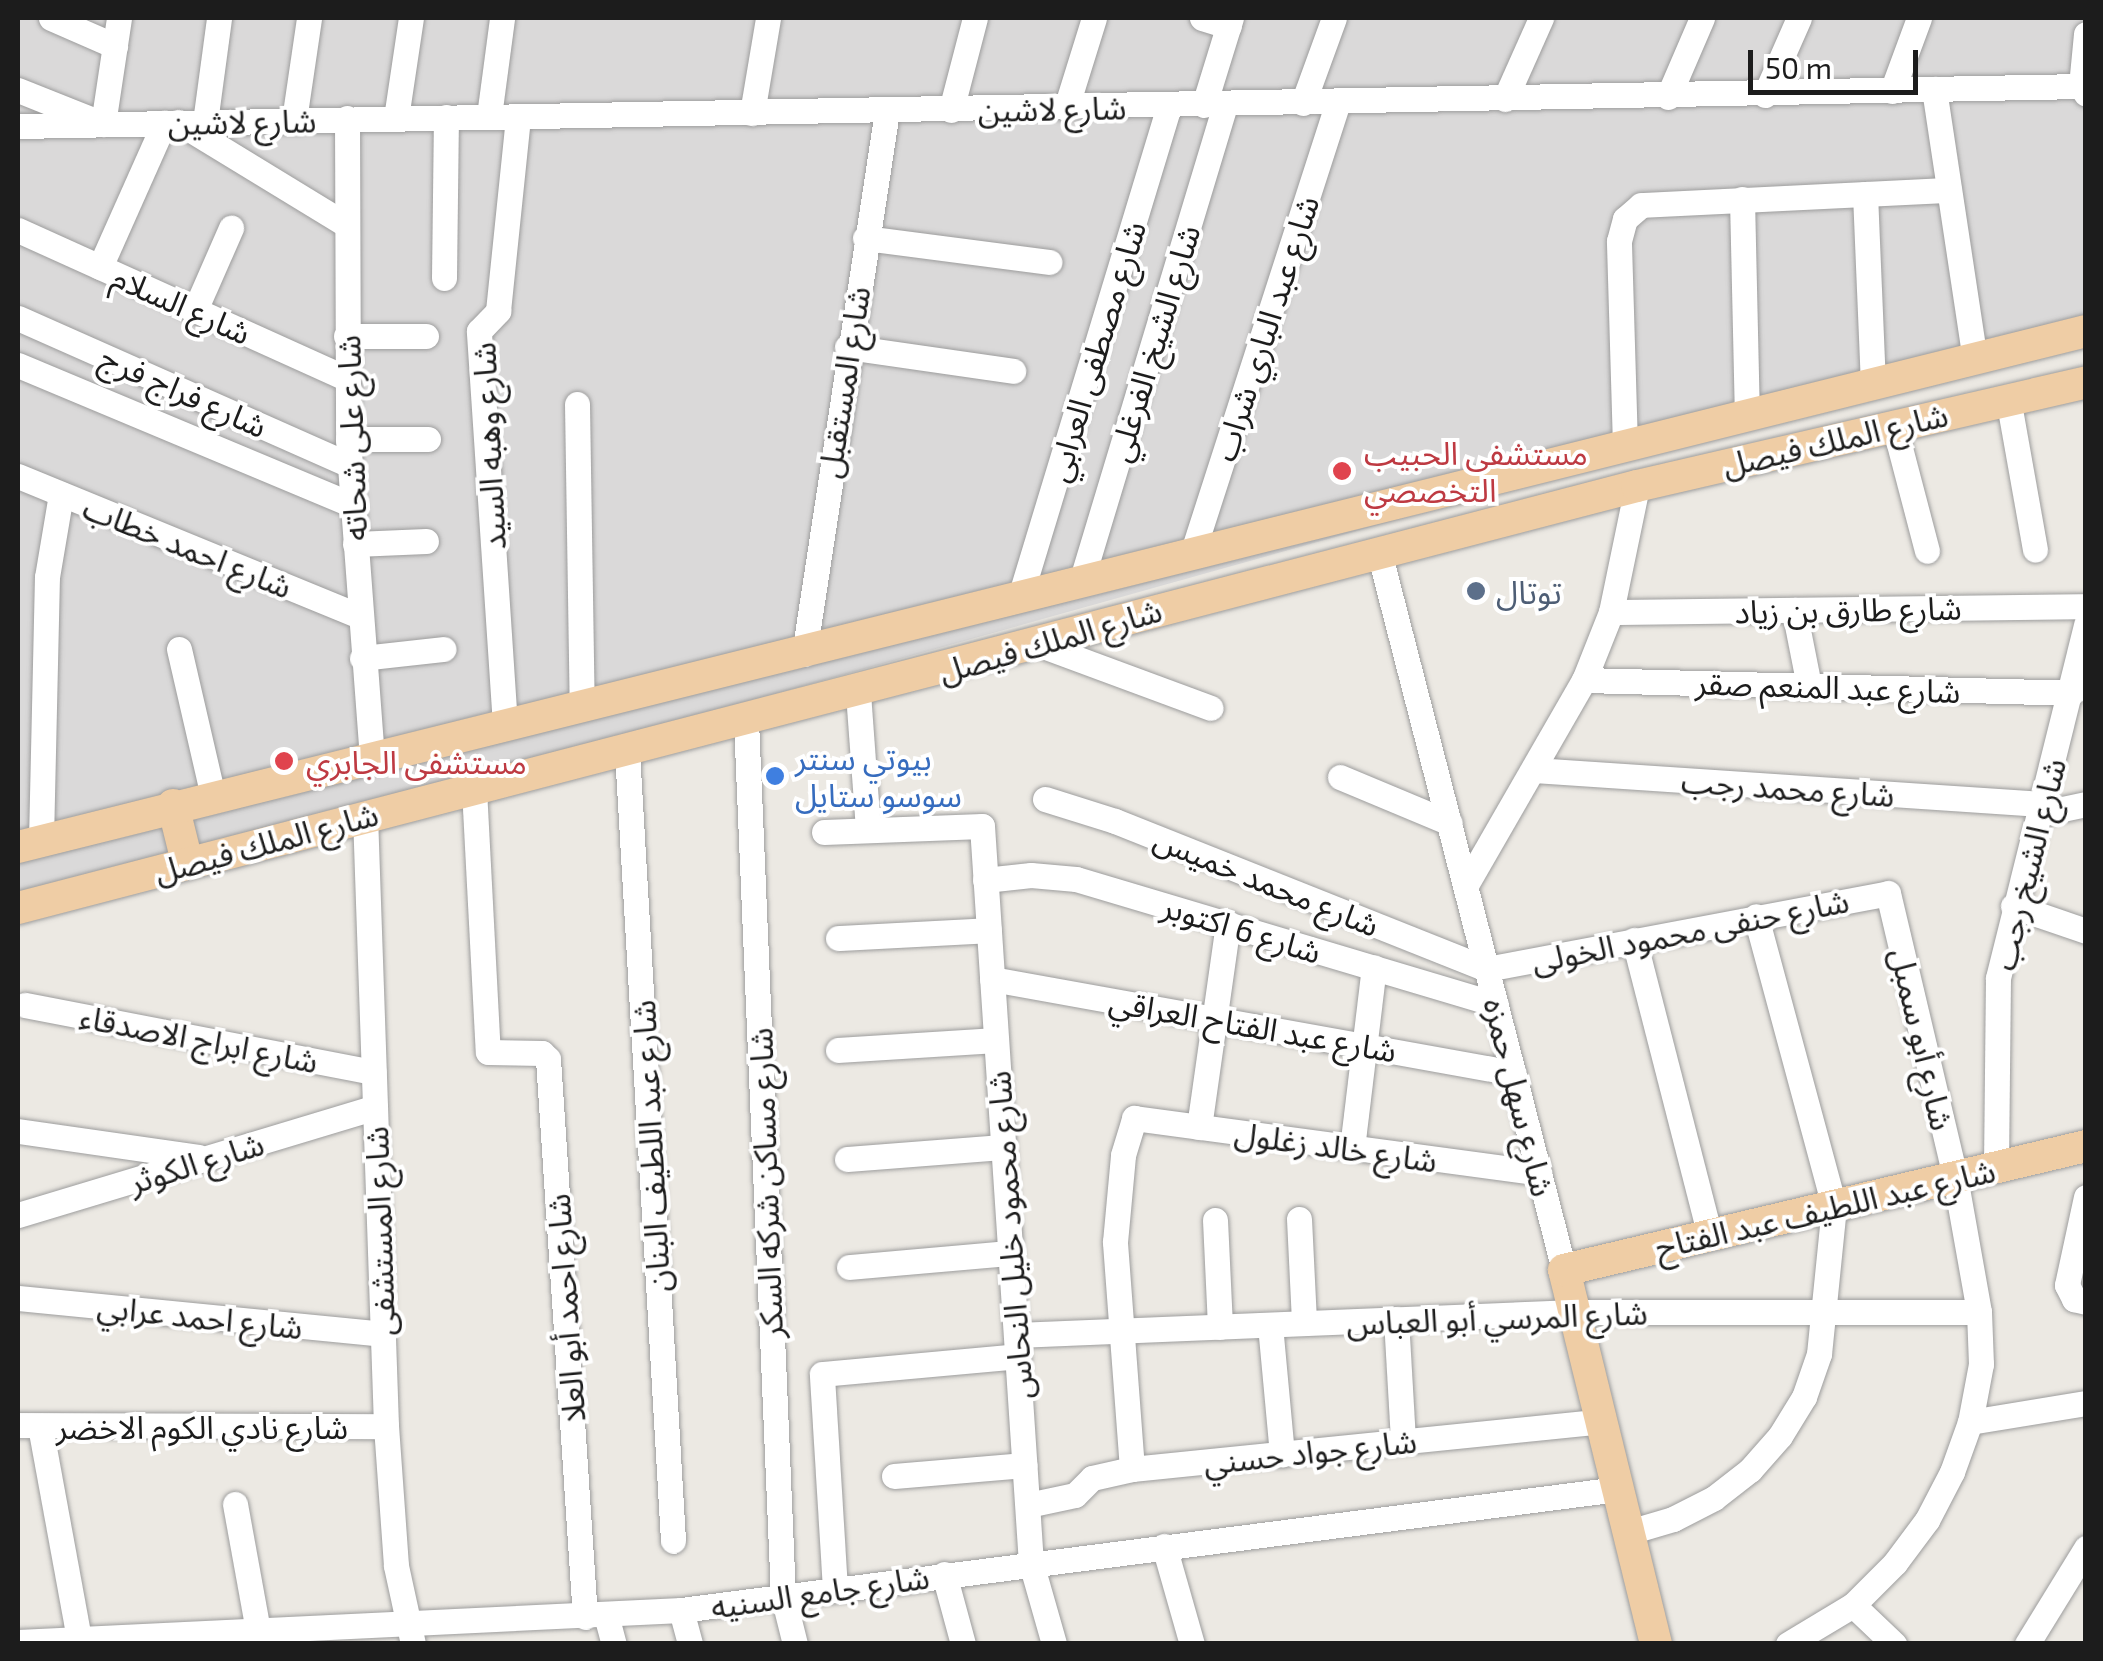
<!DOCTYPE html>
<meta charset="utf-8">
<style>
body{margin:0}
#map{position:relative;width:2103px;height:1661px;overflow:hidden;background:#ece9e3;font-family:"Exo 2","Noto Sans Arabic",sans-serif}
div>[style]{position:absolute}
.residential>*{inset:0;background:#dad9d9}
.roads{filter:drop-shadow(0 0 2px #9d9d9d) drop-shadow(0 0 2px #9d9d9d)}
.minor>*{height:25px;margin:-12.5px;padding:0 12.5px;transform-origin:12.5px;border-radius:12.5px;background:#fff}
.major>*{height:32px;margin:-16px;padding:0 16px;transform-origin:16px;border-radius:16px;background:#efcda5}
.dots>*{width:28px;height:28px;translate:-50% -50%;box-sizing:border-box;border:5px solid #fff;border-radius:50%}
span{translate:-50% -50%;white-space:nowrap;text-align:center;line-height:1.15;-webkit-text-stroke:8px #fff;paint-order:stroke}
.street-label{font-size:32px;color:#1c1c1c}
.health-label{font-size:32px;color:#be3a42}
.left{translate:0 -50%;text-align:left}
.service-label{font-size:32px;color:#4e5e75}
.shop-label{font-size:32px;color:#366cbe}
.frame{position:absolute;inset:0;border:20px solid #1c1c1c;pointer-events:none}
.scale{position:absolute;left:1748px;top:50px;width:170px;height:45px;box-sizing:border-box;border:5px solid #1c1c1c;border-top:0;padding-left:12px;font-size:30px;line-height:35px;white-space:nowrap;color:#1c1c1c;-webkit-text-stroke:8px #fff;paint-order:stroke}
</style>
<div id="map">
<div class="residential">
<div style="clip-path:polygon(18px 18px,2085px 18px,2085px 327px,18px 906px)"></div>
</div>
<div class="roads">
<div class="minor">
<div style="left:51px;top:18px;width:70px;rotate:23.6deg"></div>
<div style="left:1202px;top:18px;width:28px;rotate:17deg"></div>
<div style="left:2086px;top:34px;width:52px;rotate:95.5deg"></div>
<div style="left:2081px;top:86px;width:9px;rotate:58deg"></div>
<div style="left:1934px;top:89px;width:273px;rotate:81.4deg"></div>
<div style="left:18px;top:90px;width:92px;rotate:21.8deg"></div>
<div style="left:103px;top:124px;width:107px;rotate:-81.4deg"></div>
<div style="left:1892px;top:91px;width:78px;rotate:-69.7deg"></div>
<div style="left:1765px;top:95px;width:84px;rotate:-66.2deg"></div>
<div style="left:1668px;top:97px;width:86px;rotate:-66.7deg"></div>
<div style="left:1505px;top:99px;width:89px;rotate:-66deg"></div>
<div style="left:1303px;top:103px;width:90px;rotate:-70deg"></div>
<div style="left:1204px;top:105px;width:91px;rotate:-72.8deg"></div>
<div style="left:1066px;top:108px;width:94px;rotate:-72.7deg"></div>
<div style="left:951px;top:110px;width:95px;rotate:-75.4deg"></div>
<div style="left:752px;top:113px;width:96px;rotate:-80.4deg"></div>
<div style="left:489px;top:116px;width:99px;rotate:-82.4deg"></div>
<div style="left:347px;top:118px;width:321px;rotate:89.8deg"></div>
<div style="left:348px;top:439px;width:319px;rotate:85.7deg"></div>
<div style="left:396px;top:118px;width:101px;rotate:-81.5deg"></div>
<div style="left:294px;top:120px;width:103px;rotate:-81.6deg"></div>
<div style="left:178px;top:122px;width:196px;rotate:31.4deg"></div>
<div style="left:205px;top:122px;width:105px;rotate:-82.3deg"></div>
<div style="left:18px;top:126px;width:2068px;rotate:-1.11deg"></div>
<div style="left:1865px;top:194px;width:190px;rotate:87.6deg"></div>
<div style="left:1742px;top:199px;width:217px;rotate:88.7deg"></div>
<div style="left:18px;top:230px;width:360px;rotate:24.3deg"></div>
<div style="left:865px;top:238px;width:186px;rotate:7.4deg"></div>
<div style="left:100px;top:267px;width:158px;rotate:-66deg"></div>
<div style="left:444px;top:278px;width:161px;rotate:-89.3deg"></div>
<div style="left:195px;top:310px;width:90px;rotate:-66.3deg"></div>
<div style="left:18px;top:318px;width:363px;rotate:23.9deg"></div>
<div style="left:346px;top:336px;width:80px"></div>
<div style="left:847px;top:347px;width:168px;rotate:8.2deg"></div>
<div style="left:18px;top:365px;width:362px;rotate:22.7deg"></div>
<div style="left:2008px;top:398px;width:154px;rotate:79.9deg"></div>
<div style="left:577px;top:404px;width:303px;rotate:89.1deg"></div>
<div style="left:1894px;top:425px;width:130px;rotate:75.3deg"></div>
<div style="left:348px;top:439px;width:80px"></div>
<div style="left:1625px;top:446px;width:205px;rotate:-91.7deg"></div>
<div style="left:1619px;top:241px;width:23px;rotate:-75deg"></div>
<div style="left:1625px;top:219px;width:21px;rotate:-41deg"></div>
<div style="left:1641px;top:205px;width:308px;rotate:-2.8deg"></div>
<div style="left:18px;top:476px;width:369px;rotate:22.3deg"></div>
<div style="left:355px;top:544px;width:71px;rotate:-2.4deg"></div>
<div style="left:1379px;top:552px;width:741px;rotate:75.55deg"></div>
<div style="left:1192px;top:554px;width:474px;rotate:-72.1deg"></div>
<div style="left:1081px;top:582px;width:498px;rotate:-73.2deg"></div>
<div style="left:1020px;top:597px;width:513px;rotate:-73.12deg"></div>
<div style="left:1794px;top:610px;width:77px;rotate:78.8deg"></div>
<div style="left:1611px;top:612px;width:475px;rotate:-0.7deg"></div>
<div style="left:1038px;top:644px;width:184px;rotate:20.3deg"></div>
<div style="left:179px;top:649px;width:151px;rotate:77deg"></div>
<div style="left:804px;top:654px;width:549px;rotate:-81.31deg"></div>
<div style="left:362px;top:658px;width:82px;rotate:-6.3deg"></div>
<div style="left:1584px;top:680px;width:488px;rotate:1.5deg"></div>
<div style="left:858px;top:693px;width:136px;rotate:85.8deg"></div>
<div style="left:746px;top:721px;width:876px;rotate:87.58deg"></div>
<div style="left:783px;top:1596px;width:49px;rotate:76deg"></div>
<div style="left:505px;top:725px;width:395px;rotate:-93.8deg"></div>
<div style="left:479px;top:331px;width:28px;rotate:-46deg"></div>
<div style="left:498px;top:311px;width:196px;rotate:-84.1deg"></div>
<div style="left:627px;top:752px;width:790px;rotate:86.66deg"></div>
<div style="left:1534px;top:770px;width:509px;rotate:3.83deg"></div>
<div style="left:1340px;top:777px;width:119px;rotate:22.7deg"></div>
<div style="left:474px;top:789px;width:263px;rotate:87deg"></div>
<div style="left:488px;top:1052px;width:54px;rotate:1.1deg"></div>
<div style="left:542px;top:1053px;width:8px;rotate:45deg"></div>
<div style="left:548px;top:1059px;width:559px;rotate:86.21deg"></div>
<div style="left:1045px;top:799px;width:73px;rotate:17.4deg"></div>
<div style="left:1115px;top:821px;width:400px;rotate:21.7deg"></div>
<div style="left:1487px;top:969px;width:408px;rotate:-10.7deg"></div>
<div style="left:1888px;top:893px;width:292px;rotate:76.7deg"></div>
<div style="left:1955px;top:1177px;width:137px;rotate:79.9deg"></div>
<div style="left:1979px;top:1312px;width:52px;rotate:87.8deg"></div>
<div style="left:1981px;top:1364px;width:59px;rotate:100.7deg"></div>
<div style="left:1970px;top:1422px;width:53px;rotate:109.8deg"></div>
<div style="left:1952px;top:1472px;width:54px;rotate:117.5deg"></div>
<div style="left:1927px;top:1520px;width:54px;rotate:126.7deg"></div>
<div style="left:1895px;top:1563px;width:59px;rotate:135deg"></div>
<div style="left:1853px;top:1605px;width:76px;rotate:149deg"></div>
<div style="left:2039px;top:814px;width:48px;rotate:-12deg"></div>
<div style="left:365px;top:815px;width:611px;rotate:88.03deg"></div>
<div style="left:386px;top:1426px;width:140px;rotate:85.9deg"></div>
<div style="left:396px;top:1566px;width:80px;rotate:77.7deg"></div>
<div style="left:824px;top:832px;width:158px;rotate:-2.2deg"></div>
<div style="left:982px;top:826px;width:739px;rotate:86.2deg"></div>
<div style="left:1031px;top:1563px;width:84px;rotate:74.1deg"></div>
<div style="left:41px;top:840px;width:263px;rotate:-88.7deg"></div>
<div style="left:47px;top:577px;width:84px;rotate:-80.4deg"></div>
<div style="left:985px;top:880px;width:46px;rotate:-6.2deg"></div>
<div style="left:1031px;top:875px;width:45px;rotate:5.1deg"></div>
<div style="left:1076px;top:879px;width:438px;rotate:16.6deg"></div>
<div style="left:1466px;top:885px;width:237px;rotate:-60.1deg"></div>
<div style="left:1584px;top:680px;width:73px;rotate:-68.3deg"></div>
<div style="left:1611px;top:612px;width:129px;rotate:-78.3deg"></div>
<div style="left:2013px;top:906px;width:77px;rotate:18.9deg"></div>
<div style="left:838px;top:938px;width:151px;rotate:-3deg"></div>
<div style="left:1634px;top:940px;width:305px;rotate:75.6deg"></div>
<div style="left:992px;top:979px;width:530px;rotate:10.21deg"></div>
<div style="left:25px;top:1005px;width:355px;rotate:10.9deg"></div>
<div style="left:838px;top:1050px;width:158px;rotate:-3.6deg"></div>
<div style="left:1199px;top:1127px;width:206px;rotate:-81.9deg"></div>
<div style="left:18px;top:1131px;width:182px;rotate:8.2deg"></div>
<div style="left:1352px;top:1148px;width:182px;rotate:-83.1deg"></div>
<div style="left:847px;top:1159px;width:156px;rotate:-4.4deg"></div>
<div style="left:1996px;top:1167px;width:189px;rotate:-89.4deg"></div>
<div style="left:1998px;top:978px;width:365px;rotate:-76deg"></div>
<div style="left:2086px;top:1197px;width:90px;rotate:102.2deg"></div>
<div style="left:2067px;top:1285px;width:16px;rotate:63deg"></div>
<div style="left:2074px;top:1299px;width:12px;rotate:14deg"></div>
<div style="left:18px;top:1215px;width:373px;rotate:-16.8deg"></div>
<div style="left:1299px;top:1219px;width:104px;rotate:87.2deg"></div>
<div style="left:1215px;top:1220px;width:107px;rotate:87.3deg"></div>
<div style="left:849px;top:1267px;width:162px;rotate:-5deg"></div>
<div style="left:18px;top:1298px;width:366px;rotate:5.6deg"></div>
<div style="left:1396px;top:1319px;width:122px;rotate:86.7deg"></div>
<div style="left:1270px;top:1325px;width:130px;rotate:84.7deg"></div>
<div style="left:1016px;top:1335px;width:559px;rotate:-2.36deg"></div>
<div style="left:1575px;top:1312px;width:404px"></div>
<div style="left:1970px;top:1422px;width:118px;rotate:-9.3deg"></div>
<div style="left:18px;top:1425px;width:368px;rotate:0.2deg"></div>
<div style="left:40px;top:1426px;width:216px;rotate:79.6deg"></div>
<div style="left:1132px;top:1469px;width:228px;rotate:-94.3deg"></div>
<div style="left:1115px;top:1242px;width:87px;rotate:-84.7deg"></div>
<div style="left:1123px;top:1155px;width:39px;rotate:-73deg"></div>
<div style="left:1134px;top:1118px;width:409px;rotate:7.7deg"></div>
<div style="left:894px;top:1476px;width:131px;rotate:-4.8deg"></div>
<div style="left:235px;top:1504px;width:129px;rotate:79.7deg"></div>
<div style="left:1028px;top:1505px;width:48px;rotate:-12deg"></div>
<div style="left:1075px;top:1495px;width:24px;rotate:-45deg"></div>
<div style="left:1092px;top:1478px;width:41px;rotate:-12.7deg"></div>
<div style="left:1132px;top:1469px;width:471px;rotate:-5.8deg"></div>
<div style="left:1629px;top:1532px;width:46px;rotate:-16.5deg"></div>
<div style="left:1673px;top:1519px;width:46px;rotate:-27.1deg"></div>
<div style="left:1714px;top:1498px;width:46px;rotate:-37.9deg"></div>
<div style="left:1750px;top:1470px;width:45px;rotate:-48.6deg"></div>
<div style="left:1780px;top:1436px;width:46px;rotate:-58.4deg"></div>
<div style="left:1804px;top:1397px;width:46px;rotate:-70.8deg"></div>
<div style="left:1819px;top:1354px;width:149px;rotate:-84.2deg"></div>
<div style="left:1834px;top:1206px;width:300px;rotate:-105.1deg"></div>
<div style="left:1164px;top:1546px;width:102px;rotate:74.1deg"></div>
<div style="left:944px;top:1574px;width:73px;rotate:74.8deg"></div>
<div style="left:835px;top:1589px;width:215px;rotate:-93.5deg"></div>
<div style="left:822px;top:1374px;width:197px;rotate:-5.2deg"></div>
<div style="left:1853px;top:1605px;width:57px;rotate:43.6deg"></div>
<div style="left:681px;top:1610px;width:35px;rotate:75deg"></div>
<div style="left:606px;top:1615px;width:30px;rotate:75deg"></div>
<div style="left:18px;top:1642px;width:664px;rotate:-2.76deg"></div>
<div style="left:681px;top:1610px;width:945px;rotate:-7.36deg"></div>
<div style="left:2027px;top:1644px;width:113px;rotate:-58.4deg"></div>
</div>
<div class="major">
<div style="left:173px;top:805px;width:59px;rotate:76.2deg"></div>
<div style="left:18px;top:847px;width:2131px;rotate:-14.01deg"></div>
<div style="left:18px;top:908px;width:1673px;rotate:-14.61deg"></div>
<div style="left:1637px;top:486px;width:461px;rotate:-13deg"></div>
<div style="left:1656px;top:1644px;width:385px;rotate:-103.8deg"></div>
<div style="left:1564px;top:1270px;width:537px;rotate:-13.36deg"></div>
</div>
</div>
<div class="dots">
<div style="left:1342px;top:471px;background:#e0444e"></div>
<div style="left:1476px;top:591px;background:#5c6f8a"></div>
<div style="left:284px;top:761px;background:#e0444e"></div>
<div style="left:775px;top:776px;background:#3f7fe0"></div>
</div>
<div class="street-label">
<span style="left:1052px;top:108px;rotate:-1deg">شارع لاشين</span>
<span style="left:242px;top:121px;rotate:-1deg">شارع لاشين</span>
<span style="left:182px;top:304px;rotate:24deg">شارع السلام</span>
<span style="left:1265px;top:328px;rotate:-72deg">شارع عبد الباري شراب</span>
<span style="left:1153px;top:343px;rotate:-73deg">شارع الشيخ الفرغلي</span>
<span style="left:1095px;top:351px;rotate:-73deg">شارع مصطفى العرابي</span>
<span style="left:843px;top:382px;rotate:-81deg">شارع المستقبل</span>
<span style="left:184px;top:391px;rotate:24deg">شارع فراج فرج</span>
<span style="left:351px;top:438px;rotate:-92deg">شارع على شحاته</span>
<span style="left:1835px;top:439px;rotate:-13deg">شارع الملك فيصل</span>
<span style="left:488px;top:446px;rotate:-93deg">شارع وهبه السيد</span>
<span style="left:188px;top:546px;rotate:22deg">شارع احمد خطاب</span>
<span style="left:1848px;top:609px;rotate:-1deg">شارع طارق بن زياد</span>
<span style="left:1050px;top:640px;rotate:-16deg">شارع الملك فيصل</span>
<span style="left:1828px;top:686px;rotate:2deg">شارع عبد المنعم صقر</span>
<span style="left:1788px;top:787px;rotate:4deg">شارع محمد رجب</span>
<span style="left:266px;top:842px;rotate:-15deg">شارع الملك فيصل</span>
<span style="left:2028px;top:864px;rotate:-76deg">شارع الشيخ رجب</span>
<span style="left:1267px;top:881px;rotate:22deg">شارع محمد خميس</span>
<span style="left:1242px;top:928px;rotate:17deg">شارع 6 اكتوبر</span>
<span style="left:1690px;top:930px;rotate:-11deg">شارع حنفى محمود الخولى</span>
<span style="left:1253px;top:1025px;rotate:10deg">شارع عبد الفتاح العراقي</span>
<span style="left:199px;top:1038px;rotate:11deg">شارع ابراج الاصدقاء</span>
<span style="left:1923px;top:1039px;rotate:77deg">شارع أبو سمبل</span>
<span style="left:1520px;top:1097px;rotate:76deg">شارع سهل حمزه</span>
<span style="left:650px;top:1146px;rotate:-93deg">شارع عبد اللطيف البنان</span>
<span style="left:1336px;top:1146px;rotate:8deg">شارع خالد زغلول</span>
<span style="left:196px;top:1162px;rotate:-17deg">شارع الكوثر</span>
<span style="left:765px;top:1183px;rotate:-92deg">شارع مساكن شركه السكر</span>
<span style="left:1825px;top:1208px;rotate:-13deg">شارع عبد اللطيف عبد الفتاح</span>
<span style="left:379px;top:1231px;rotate:-92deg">شارع المستشفى</span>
<span style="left:1009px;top:1235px;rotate:-94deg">شارع محمود خليل النحاس</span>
<span style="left:565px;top:1308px;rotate:-94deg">شارع احمد أبو العلا</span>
<span style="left:200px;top:1316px;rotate:6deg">شارع احمد عرابي</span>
<span style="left:1497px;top:1317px;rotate:-2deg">شارع المرسي أبو العباس</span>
<span style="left:202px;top:1426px">شارع نادي الكوم الاخضر</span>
<span style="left:1310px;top:1451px;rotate:-6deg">شارع جواد حسني</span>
<span style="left:820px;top:1591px;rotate:-8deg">شارع جامع السنيه</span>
</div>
<div class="health-label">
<span class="left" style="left:1364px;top:471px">مستشفى الحبيب<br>التخصصي</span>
<span class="left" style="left:306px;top:761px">مستشفى الجابري</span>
</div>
<div class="service-label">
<span class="left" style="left:1496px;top:591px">توتال</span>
</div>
<div class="shop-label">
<span class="left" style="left:795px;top:776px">بيوتي سنتر<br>سوسو ستايل</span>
</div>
<div class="frame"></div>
<div class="scale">50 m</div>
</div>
